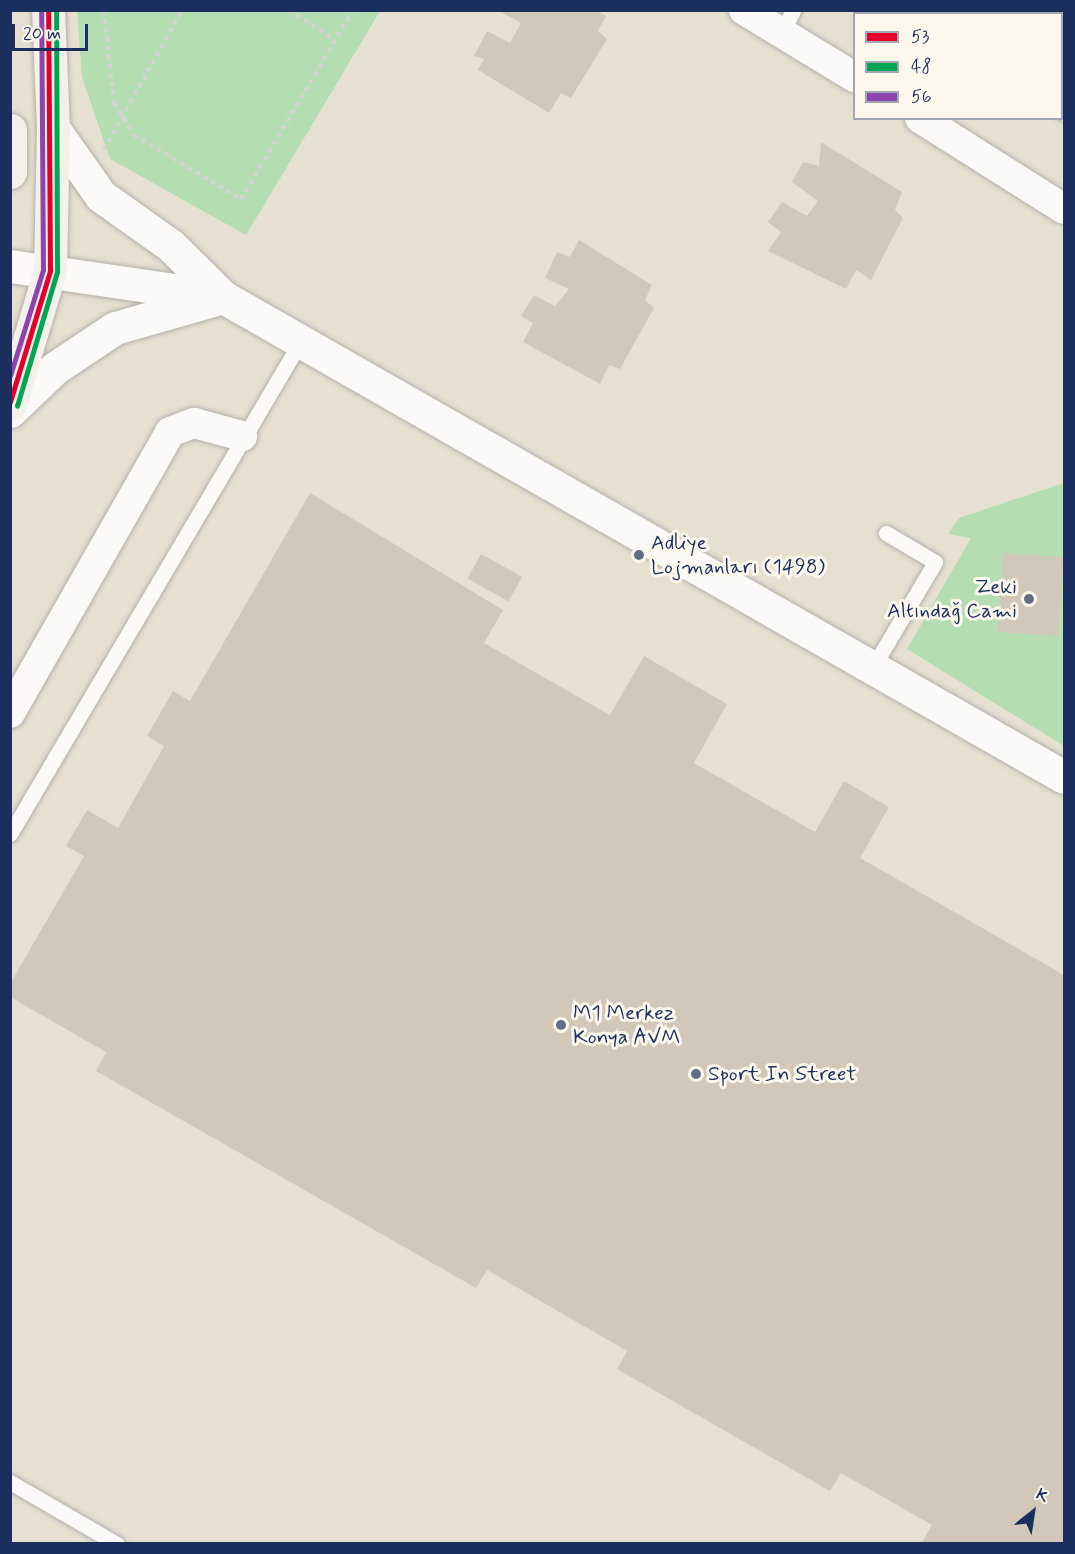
<!DOCTYPE html>
<meta charset="utf-8">
<style>
body{margin:0}
#map{position:relative;width:1075px;height:1554px;overflow:hidden;background:#e6e0d0;font-family:Mynerve,sans-serif}
div>[style]{position:absolute}
.green>*{inset:0;background:#b4ddb2}
.building>*{inset:0;background:#d2c8ba;transform-origin:0 0}
.path>*{height:4px;margin-top:-2px;transform-origin:0;background:repeating-linear-gradient(90deg,#d3d3d2 0 4.5px,transparent 0 9px)}
.roads{filter:drop-shadow(0 0 2px #b3b1ac) drop-shadow(0 0 2px #b3b1ac)}
.service>*{height:15px;margin:-7.5px;padding:0 7.5px;transform-origin:7.5px;border-radius:7.5px;background:#fbfaf8}
.minor>*{height:30px;margin:-15px;padding:0 15px;transform-origin:15px;border-radius:15px;background:#fbfaf8}
.tertiary>*{height:33px;margin:-16.5px;padding:0 16.5px;transform-origin:16.5px;border-radius:16.5px;background:#fbfaf8}
.secondary>*{height:33px;margin:-16.5px;padding:0 16.5px;transform-origin:16.5px;border-radius:16.5px;background:#f4f0ea}
.bus-1>*{height:4.5px;margin:-2.25px;padding:0 2.25px;transform-origin:2.25px;border-radius:2.25px;background:#e4002b}
.bus-2>*{height:4.5px;margin:-2.25px;padding:0 2.25px;transform-origin:2.25px;border-radius:2.25px;background:#00a651}
.bus-3>*{height:4.5px;margin:-2.25px;padding:0 2.25px;transform-origin:2.25px;border-radius:2.25px;background:#8e44ad}
.dots>*{width:16px;height:16px;translate:-50% -50%;box-sizing:border-box;border:3px solid #fbf7ec;border-radius:50%}
span{translate:-50% -50%;white-space:nowrap;text-align:center;line-height:1.15;-webkit-text-stroke:6px #fbf7ec;paint-order:stroke}
.poi-label{font-size:21px;color:#1b2f5e}
.left{translate:0 -50%;text-align:left}
.right{translate:-100% -50%;text-align:right}
.frame{position:absolute;inset:0;border:12px solid #1b2f5e;pointer-events:none}
.legend{position:absolute;left:853px;top:12px;width:210px;height:108px;box-sizing:border-box;background:#fbf7ec;border:2px solid #a1a7b3;margin:0;padding:8px 10px;list-style:none;font-size:18px;color:#1b2f5e}
.legend li{display:flex;align-items:center;gap:12px;height:30px}
.legend b{width:30px;border:2px solid #a1a7b3}
.north{position:absolute;left:1003px;top:1482px;width:60px;height:60px;-webkit-text-stroke:4px #fbf7ec;paint-order:stroke;rotate:30deg;font-size:16px;font-weight:700;line-height:24px;text-align:center;color:#1b2f5e}
.north::after{content:'';display:block;margin:auto;width:21px;height:27px;background:#1b2f5e;clip-path:polygon(50% 0,100% 100%,50% 72%,0 100%)}
.scale{position:absolute;left:12px;top:24px;width:76px;height:27px;box-sizing:border-box;border:3px solid #1b2f5e;border-top:0;padding-left:8px;font-size:18px;line-height:21px;white-space:nowrap;color:#1b2f5e;-webkit-text-stroke:4px #fbf7ec;paint-order:stroke}
</style>
<div id="map">
<div class="green">
<div style="clip-path:polygon(77px 11px,77px 10px,380px 11px,246px 235px,110px 159px,82px 77px)"></div>
<div style="clip-path:polygon(1064px 483px,1064px 746px,907px 649px,971px 538px,948px 534px,959px 518px)"></div>
</div>
<div class="building">
<div style="clip-path:polygon(497px 10px,596px 10px,606px 16px,598px 31px,607px 39px,571px 98px,561px 93px,549px 113px,478px 70px,484px 59px,474px 56px,487px 31px,510px 43px,521px 23px)"></div>
<div style="clip-path:polygon(964px 10px,1048px 10px,1047px 14px)"></div>
<div style="clip-path:polygon(821px 142px,902px 192px,895px 210px,903px 218px,871px 280px,856px 270px,846px 289px,768px 251px,781px 232px,768px 222px,782px 202px,807px 216px,818px 201px,792px 182px,803px 162px,819px 166px)"></div>
<div style="clip-path:polygon(579px 240px,652px 285px,645px 300px,654px 308px,620px 369px,609px 365px,600px 384px,523px 342px,533px 323px,521px 316px,534px 295px,555px 306px,569px 289px,545px 278px,557px 252px,570px 257px)"></div>
<div style="clip-path:polygon(310px 493px,503px 610px,484px 643px,610px 715px,644px 656px,727px 704px,694px 763px,815px 832px,844px 781px,889px 807px,860px 858px,1064px 975px,1064px 1544px,921px 1544px,932px 1525px,841px 1473px,830px 1491px,617px 1369px,627px 1351px,487px 1270px,476px 1288px,96px 1071px,106px 1052px,10px 997px,10px 984px,84px 856px,66px 846px,87px 810px,118px 828px,164px 746px,147px 736px,173px 691px,190px 701px)"></div>
<div style="left:1003px;top:553px;width:61px;height:79px;rotate:4deg"></div>
<div style="left:481px;top:554px;width:47px;height:28px;rotate:29deg"></div>
</div>
<div class="path">
<div style="left:104px;top:10px;width:94px;rotate:83.9deg"></div>
<div style="left:114px;top:103px;width:38px;rotate:58deg"></div>
<div style="left:134px;top:135px;width:125px;rotate:30.9deg"></div>
<div style="left:241px;top:199px;width:220px;rotate:-59.3deg"></div>
<div style="left:289px;top:10px;width:55px;rotate:33.1deg"></div>
<div style="left:104px;top:150px;width:160px;rotate:-60.9deg"></div>
</div>
<div class="roads">
<div class="service">
<div style="left:880px;top:10px;width:6px;rotate:39deg"></div>
<div style="left:782px;top:32px;width:25px;rotate:-63deg"></div>
<div style="left:1062px;top:112px;width:2px;rotate:27deg"></div>
<div style="left:873px;top:667px;width:122px;rotate:-59.4deg"></div>
<div style="left:935px;top:562px;width:57px;rotate:-149.4deg"></div>
<div style="left:10px;top:834px;width:575px;rotate:-59.46deg"></div>
<div style="left:10px;top:1482px;width:124px;rotate:30.1deg"></div>
</div>
<div class="minor">
<div style="left:744px;top:10px;width:129px;rotate:31.3deg"></div>
<div style="left:920px;top:118px;width:170px;rotate:32.3deg"></div>
<div style="left:10px;top:713px;width:323px;rotate:-60.3deg"></div>
<div style="left:170px;top:432px;width:26px;rotate:-21deg"></div>
<div style="left:194px;top:423px;width:50px;rotate:15.2deg"></div>
</div>
<div class="tertiary">
<div style="left:10px;top:266px;width:215px;rotate:8.3deg"></div>
<div style="left:223px;top:297px;width:968px;rotate:29.72deg"></div>
<div style="left:10px;top:411px;width:62px;rotate:-43.7deg"></div>
<div style="left:55px;top:368px;width:72px;rotate:-33.7deg"></div>
<div style="left:115px;top:328px;width:112px;rotate:-16deg"></div>
<div style="left:223px;top:297px;width:74px;rotate:-135.5deg"></div>
<div style="left:170px;top:245px;width:85px;rotate:-144.6deg"></div>
<div style="left:101px;top:196px;width:83px;rotate:-125.2deg"></div>
</div>
<div class="secondary">
<div style="left:10px;top:130px;width:42px;rotate:90deg"></div>
<div style="left:10px;top:404px;width:139px;rotate:-73.3deg"></div>
<div style="left:50px;top:271px;width:143px;rotate:-88.8deg"></div>
<div style="left:53px;top:128px;width:118px;rotate:-92.4deg"></div>
</div>
</div>
<div class="bus-1">
<div style="left:10px;top:402px;width:137px;rotate:-73deg"></div>
<div style="left:50px;top:271px;width:261px;rotate:-90.4deg"></div>
</div>
<div class="bus-2">
<div style="left:17px;top:406px;width:140px;rotate:-73.4deg"></div>
<div style="left:57px;top:272px;width:262px;rotate:-90.2deg"></div>
</div>
<div class="bus-3">
<div style="left:10px;top:376px;width:111px;rotate:-72.7deg"></div>
<div style="left:43px;top:270px;width:260px;rotate:-90.4deg"></div>
</div>
<div class="dots">
<div style="left:639px;top:555px;background:#626d86"></div>
<div style="left:1029px;top:599px;background:#626d86"></div>
<div style="left:561px;top:1025px;background:#626d86"></div>
<div style="left:696px;top:1074px;background:#626d86"></div>
</div>
<div class="poi-label">
<span class="left" style="left:651px;top:555px">Adliye<br>Lojmanları (1498)</span>
<span class="right" style="left:1017px;top:599px">Zeki<br>Altındağ Cami</span>
<span class="left" style="left:573px;top:1025px">M1 Merkez<br>Konya AVM</span>
<span class="left" style="left:708px;top:1074px">Sport In Street</span>
</div>
<div class="frame"></div>
<ul class="legend">
<li><b style="height:8px;background:#e4002b"></b>53</li>
<li><b style="height:8px;background:#00a651"></b>48</li>
<li><b style="height:8px;background:#8e44ad"></b>56</li>
</ul>
<div class="north">K</div>
<div class="scale">20 m</div>
</div>
